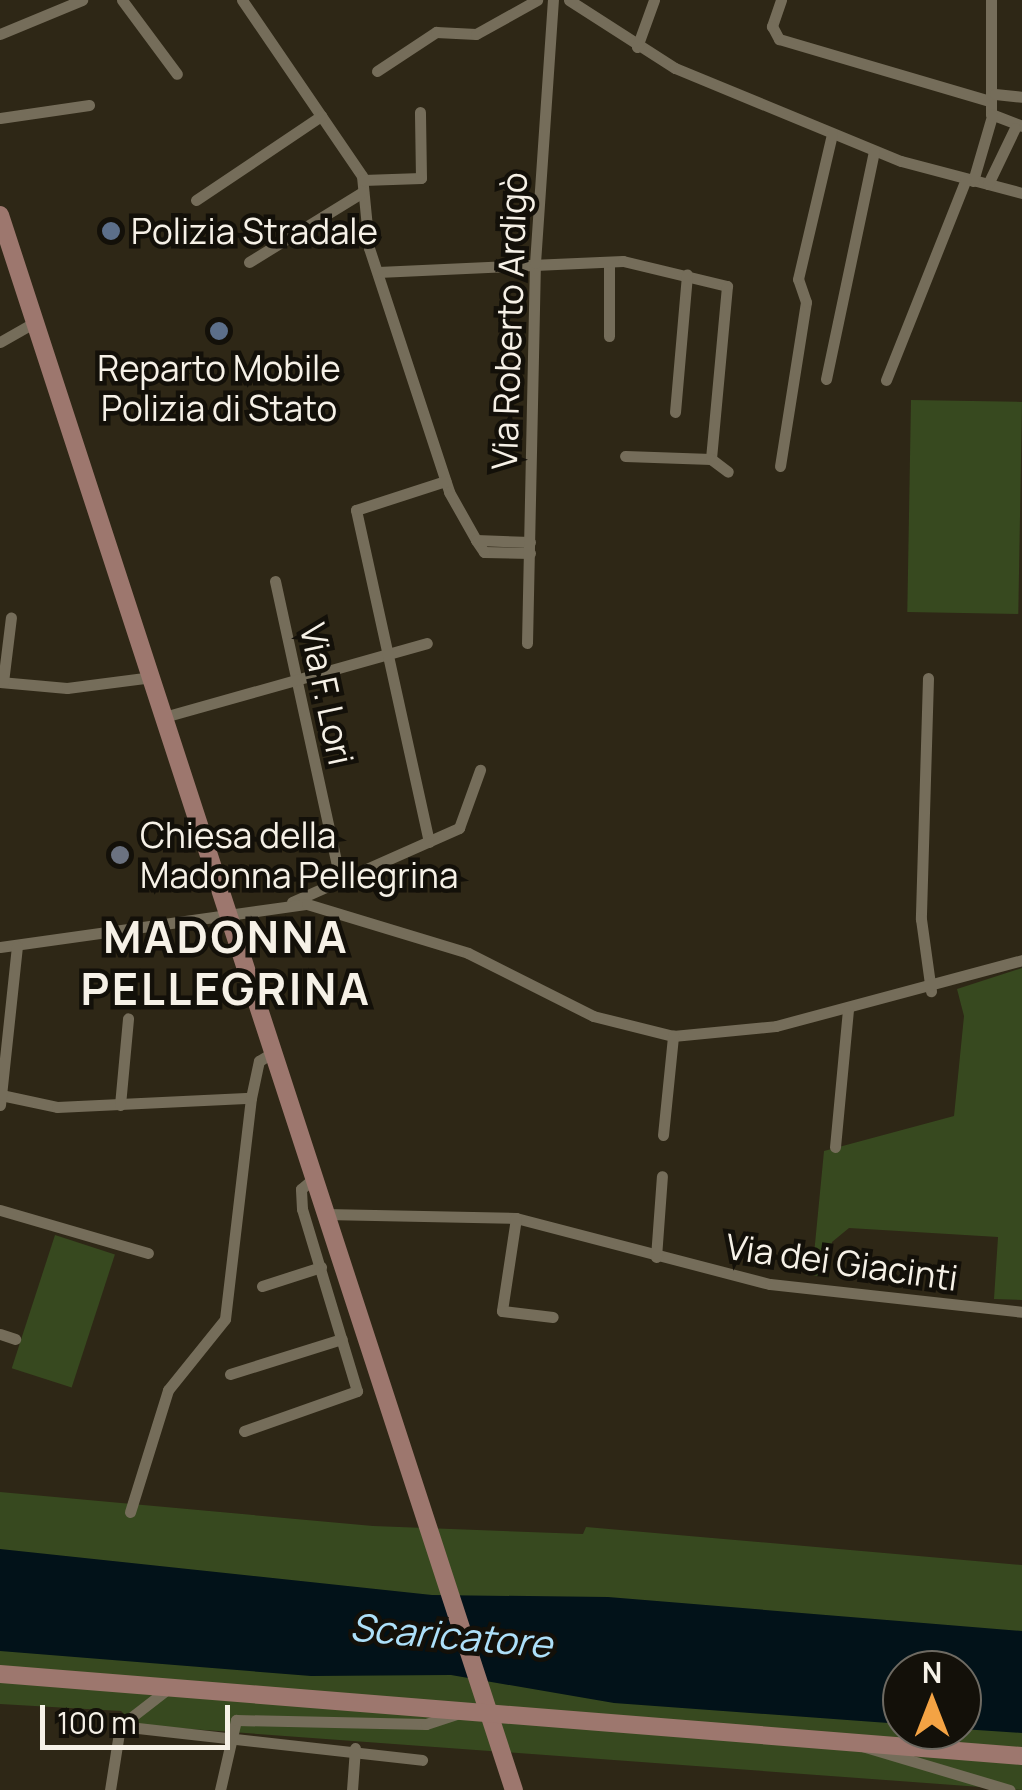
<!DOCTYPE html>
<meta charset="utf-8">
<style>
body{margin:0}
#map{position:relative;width:1022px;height:1790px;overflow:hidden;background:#2e2716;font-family:Manrope,sans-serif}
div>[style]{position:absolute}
.green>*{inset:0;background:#37491f;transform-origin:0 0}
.water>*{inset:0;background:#021219}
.street>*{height:11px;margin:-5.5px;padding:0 5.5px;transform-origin:5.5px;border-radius:5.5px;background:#756d5a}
.secondary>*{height:18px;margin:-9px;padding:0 9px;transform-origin:9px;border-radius:9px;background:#9d776e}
.dots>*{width:28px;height:28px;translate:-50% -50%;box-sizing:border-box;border:5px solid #131009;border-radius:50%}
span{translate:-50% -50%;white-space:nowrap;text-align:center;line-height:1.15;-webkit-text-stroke:9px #131009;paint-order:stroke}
.poi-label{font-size:35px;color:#f6f1e7}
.left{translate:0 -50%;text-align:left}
.street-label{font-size:35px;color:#f6f1e7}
.water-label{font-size:38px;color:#ade0f9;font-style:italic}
.district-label{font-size:45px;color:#f6f1e7;font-weight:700;letter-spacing:2.5px}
.north{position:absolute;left:882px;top:1650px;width:100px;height:100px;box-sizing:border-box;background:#131009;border:2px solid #6e6a62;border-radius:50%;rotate:0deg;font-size:28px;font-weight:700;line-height:40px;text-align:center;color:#f6f1e7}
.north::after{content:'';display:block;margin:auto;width:35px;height:45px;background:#f4a344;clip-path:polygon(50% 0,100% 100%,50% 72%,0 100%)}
.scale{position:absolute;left:40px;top:1705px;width:190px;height:45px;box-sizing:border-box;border:5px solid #f6f1e7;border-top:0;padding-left:12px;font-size:30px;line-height:35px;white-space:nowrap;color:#f6f1e7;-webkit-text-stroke:8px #131009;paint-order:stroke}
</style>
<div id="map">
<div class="green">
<div style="left:911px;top:400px;width:111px;height:212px;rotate:1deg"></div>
<div style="clip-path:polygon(1022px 968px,1022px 1300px,994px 1299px,998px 1237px,849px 1228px,832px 1242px,829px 1278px,812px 1275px,824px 1151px,954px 1116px,964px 1016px,957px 989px)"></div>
<div style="left:55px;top:1235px;width:63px;height:140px;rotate:18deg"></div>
<div style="clip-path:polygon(evenodd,0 1492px,373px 1526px,583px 1534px,586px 1527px,1022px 1565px,1022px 1790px,135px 1725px,121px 1711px,0 1704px,0 1492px,902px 1670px,962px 1670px,962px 1730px,902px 1730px,902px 1670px)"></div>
</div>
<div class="water">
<div style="clip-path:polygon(0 1549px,432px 1595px,608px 1597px,1022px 1631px,1022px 1733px,962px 1729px,962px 1670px,902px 1670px,902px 1724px,614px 1703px,451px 1675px,311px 1676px,0 1651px)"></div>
</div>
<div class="street">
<div style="left:122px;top:0;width:92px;rotate:53.4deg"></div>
<div style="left:242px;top:0;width:213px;rotate:55.7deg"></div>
<div style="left:362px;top:176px;width:72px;rotate:84.4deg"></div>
<div style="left:369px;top:248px;width:257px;rotate:71.8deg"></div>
<div style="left:449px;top:492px;width:55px;rotate:60.6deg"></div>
<div style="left:569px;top:0;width:126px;rotate:32.7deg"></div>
<div style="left:675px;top:68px;width:244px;rotate:22.4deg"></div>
<div style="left:901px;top:161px;width:125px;rotate:14.8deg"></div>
<div style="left:781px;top:0;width:28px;rotate:109deg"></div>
<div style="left:772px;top:26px;width:15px;rotate:62deg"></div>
<div style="left:779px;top:39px;width:220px;rotate:16.4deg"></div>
<div style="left:991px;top:0;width:114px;rotate:90deg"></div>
<div style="left:991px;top:114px;width:33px;rotate:21deg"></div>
<div style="left:0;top:34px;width:89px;rotate:-22.5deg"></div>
<div style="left:637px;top:47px;width:50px;rotate:-70.1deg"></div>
<div style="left:377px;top:71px;width:71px;rotate:-33.5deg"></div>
<div style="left:436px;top:32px;width:40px;rotate:2.9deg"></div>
<div style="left:476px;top:34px;width:70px;rotate:-29.1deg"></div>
<div style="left:995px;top:94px;width:27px;rotate:6deg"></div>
<div style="left:0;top:118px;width:90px;rotate:-8.3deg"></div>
<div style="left:363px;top:180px;width:58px;rotate:-2deg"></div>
<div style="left:421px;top:178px;width:66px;rotate:-90.9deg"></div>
<div style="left:973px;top:181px;width:68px;rotate:-73.7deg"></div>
<div style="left:988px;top:184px;width:62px;rotate:-64.3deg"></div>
<div style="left:196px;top:200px;width:151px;rotate:-33.9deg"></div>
<div style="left:249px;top:262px;width:134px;rotate:-31.6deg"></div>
<div style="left:609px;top:262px;width:74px;rotate:90deg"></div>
<div style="left:378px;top:272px;width:245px;rotate:-2.6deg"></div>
<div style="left:623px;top:261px;width:107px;rotate:13.5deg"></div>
<div style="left:727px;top:286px;width:174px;rotate:95.3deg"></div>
<div style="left:711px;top:459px;width:86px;rotate:-178deg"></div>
<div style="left:0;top:342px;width:40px;rotate:-29.7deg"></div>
<div style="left:826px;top:379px;width:233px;rotate:-78.1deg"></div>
<div style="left:886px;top:380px;width:216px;rotate:-68.3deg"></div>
<div style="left:675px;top:412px;width:138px;rotate:-85deg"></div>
<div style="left:711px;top:459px;width:21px;rotate:37deg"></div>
<div style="left:780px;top:466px;width:166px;rotate:-81deg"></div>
<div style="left:806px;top:302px;width:24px;rotate:-109deg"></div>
<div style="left:798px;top:279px;width:149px;rotate:-76.8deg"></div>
<div style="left:530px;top:553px;width:46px;rotate:-178.8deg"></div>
<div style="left:484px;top:552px;width:14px;rotate:-124deg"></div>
<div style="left:476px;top:540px;width:54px;rotate:2.1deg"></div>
<div style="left:275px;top:581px;width:304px;rotate:77.7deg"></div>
<div style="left:527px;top:643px;width:380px;rotate:-88.8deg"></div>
<div style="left:535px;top:263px;width:264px;rotate:-86.1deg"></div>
<div style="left:928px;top:678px;width:241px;rotate:91.7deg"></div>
<div style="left:921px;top:919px;width:73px;rotate:82.1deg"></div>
<div style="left:0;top:682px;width:67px;rotate:5.1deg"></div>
<div style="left:67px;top:688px;width:86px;rotate:-7.4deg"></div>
<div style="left:3px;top:682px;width:65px;rotate:-83deg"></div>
<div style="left:164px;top:717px;width:273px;rotate:-15.7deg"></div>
<div style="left:429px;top:842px;width:340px;rotate:-102.4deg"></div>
<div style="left:356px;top:510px;width:94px;rotate:-18deg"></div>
<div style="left:292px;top:902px;width:183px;rotate:-23.9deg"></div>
<div style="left:459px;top:828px;width:62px;rotate:-70.1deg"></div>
<div style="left:0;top:947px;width:310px;rotate:-8deg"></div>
<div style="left:307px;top:904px;width:168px;rotate:16.9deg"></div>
<div style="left:468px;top:953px;width:140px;rotate:26.7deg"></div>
<div style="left:593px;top:1016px;width:82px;rotate:14deg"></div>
<div style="left:673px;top:1036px;width:103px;rotate:-5.5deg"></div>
<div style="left:776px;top:1026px;width:255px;rotate:-15deg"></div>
<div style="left:1px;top:1095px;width:57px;rotate:12.1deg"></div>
<div style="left:57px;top:1107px;width:194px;rotate:-2.7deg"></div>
<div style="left:0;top:1105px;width:160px;rotate:-83.9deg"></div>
<div style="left:120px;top:1105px;width:87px;rotate:-84.7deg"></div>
<div style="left:663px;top:1135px;width:100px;rotate:-84.2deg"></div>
<div style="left:835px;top:1147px;width:138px;rotate:-84.6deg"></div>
<div style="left:0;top:1210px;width:154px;rotate:16.2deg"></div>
<div style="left:325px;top:1214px;width:191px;rotate:1.2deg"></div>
<div style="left:516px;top:1218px;width:262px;rotate:14.6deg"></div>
<div style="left:770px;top:1284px;width:254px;rotate:6.3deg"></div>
<div style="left:516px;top:1218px;width:94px;rotate:98.6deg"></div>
<div style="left:502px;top:1311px;width:51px;rotate:6.7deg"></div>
<div style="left:656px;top:1257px;width:81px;rotate:-85.8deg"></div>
<div style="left:262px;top:1286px;width:62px;rotate:-17.9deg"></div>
<div style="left:0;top:1334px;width:16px;rotate:18deg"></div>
<div style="left:230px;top:1374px;width:117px;rotate:-17.4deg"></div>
<div style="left:244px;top:1431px;width:120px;rotate:-19.5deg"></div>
<div style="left:357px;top:1391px;width:190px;rotate:-106.8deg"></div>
<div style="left:302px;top:1209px;width:20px;rotate:-93deg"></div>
<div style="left:301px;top:1189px;width:16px;rotate:-40deg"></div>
<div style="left:130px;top:1512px;width:128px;rotate:-72.7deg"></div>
<div style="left:168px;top:1390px;width:91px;rotate:-51.2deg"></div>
<div style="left:225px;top:1319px;width:223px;rotate:-83.3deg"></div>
<div style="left:251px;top:1098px;width:38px;rotate:-78deg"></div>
<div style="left:259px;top:1061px;width:15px;rotate:-32deg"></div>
<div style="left:120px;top:1726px;width:304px;rotate:6.4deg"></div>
<div style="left:862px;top:1746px;width:154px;rotate:16.6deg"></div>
<div style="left:110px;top:1790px;width:65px;rotate:-81.1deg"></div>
<div style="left:120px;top:1726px;width:62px;rotate:-37.8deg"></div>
<div style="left:220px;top:1790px;width:72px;rotate:-77.1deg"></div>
<div style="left:236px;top:1720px;width:190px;rotate:1.2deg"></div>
<div style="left:426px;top:1724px;width:32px;rotate:-18deg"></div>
<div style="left:352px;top:1790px;width:42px;rotate:-85.9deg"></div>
</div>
<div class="secondary">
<div style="left:0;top:215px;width:1657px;rotate:71.93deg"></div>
<div style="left:0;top:1674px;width:1025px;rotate:4.59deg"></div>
</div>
<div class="dots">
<div style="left:111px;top:231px;background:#5c6f8a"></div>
<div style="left:219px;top:331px;background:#5c6f8a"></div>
<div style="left:120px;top:855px;background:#6b7280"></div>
</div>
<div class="poi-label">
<span class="left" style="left:131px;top:231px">Polizia Stradale</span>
<span style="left:219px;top:388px">Reparto Mobile<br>Polizia di Stato</span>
<span class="left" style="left:140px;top:855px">Chiesa della<br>Madonna Pellegrina</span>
</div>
<div class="street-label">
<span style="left:509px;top:321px;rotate:-88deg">Via Roberto Ardigò</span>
<span style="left:327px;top:694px;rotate:78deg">Via F. Lori</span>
<span style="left:842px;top:1262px;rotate:8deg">Via dei Giacinti</span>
</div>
<div class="water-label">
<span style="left:451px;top:1635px;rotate:5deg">Scaricatore</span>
</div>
<div class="district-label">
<span style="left:226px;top:963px">MADONNA<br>PELLEGRINA</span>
</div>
<div class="north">N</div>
<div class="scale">100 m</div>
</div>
